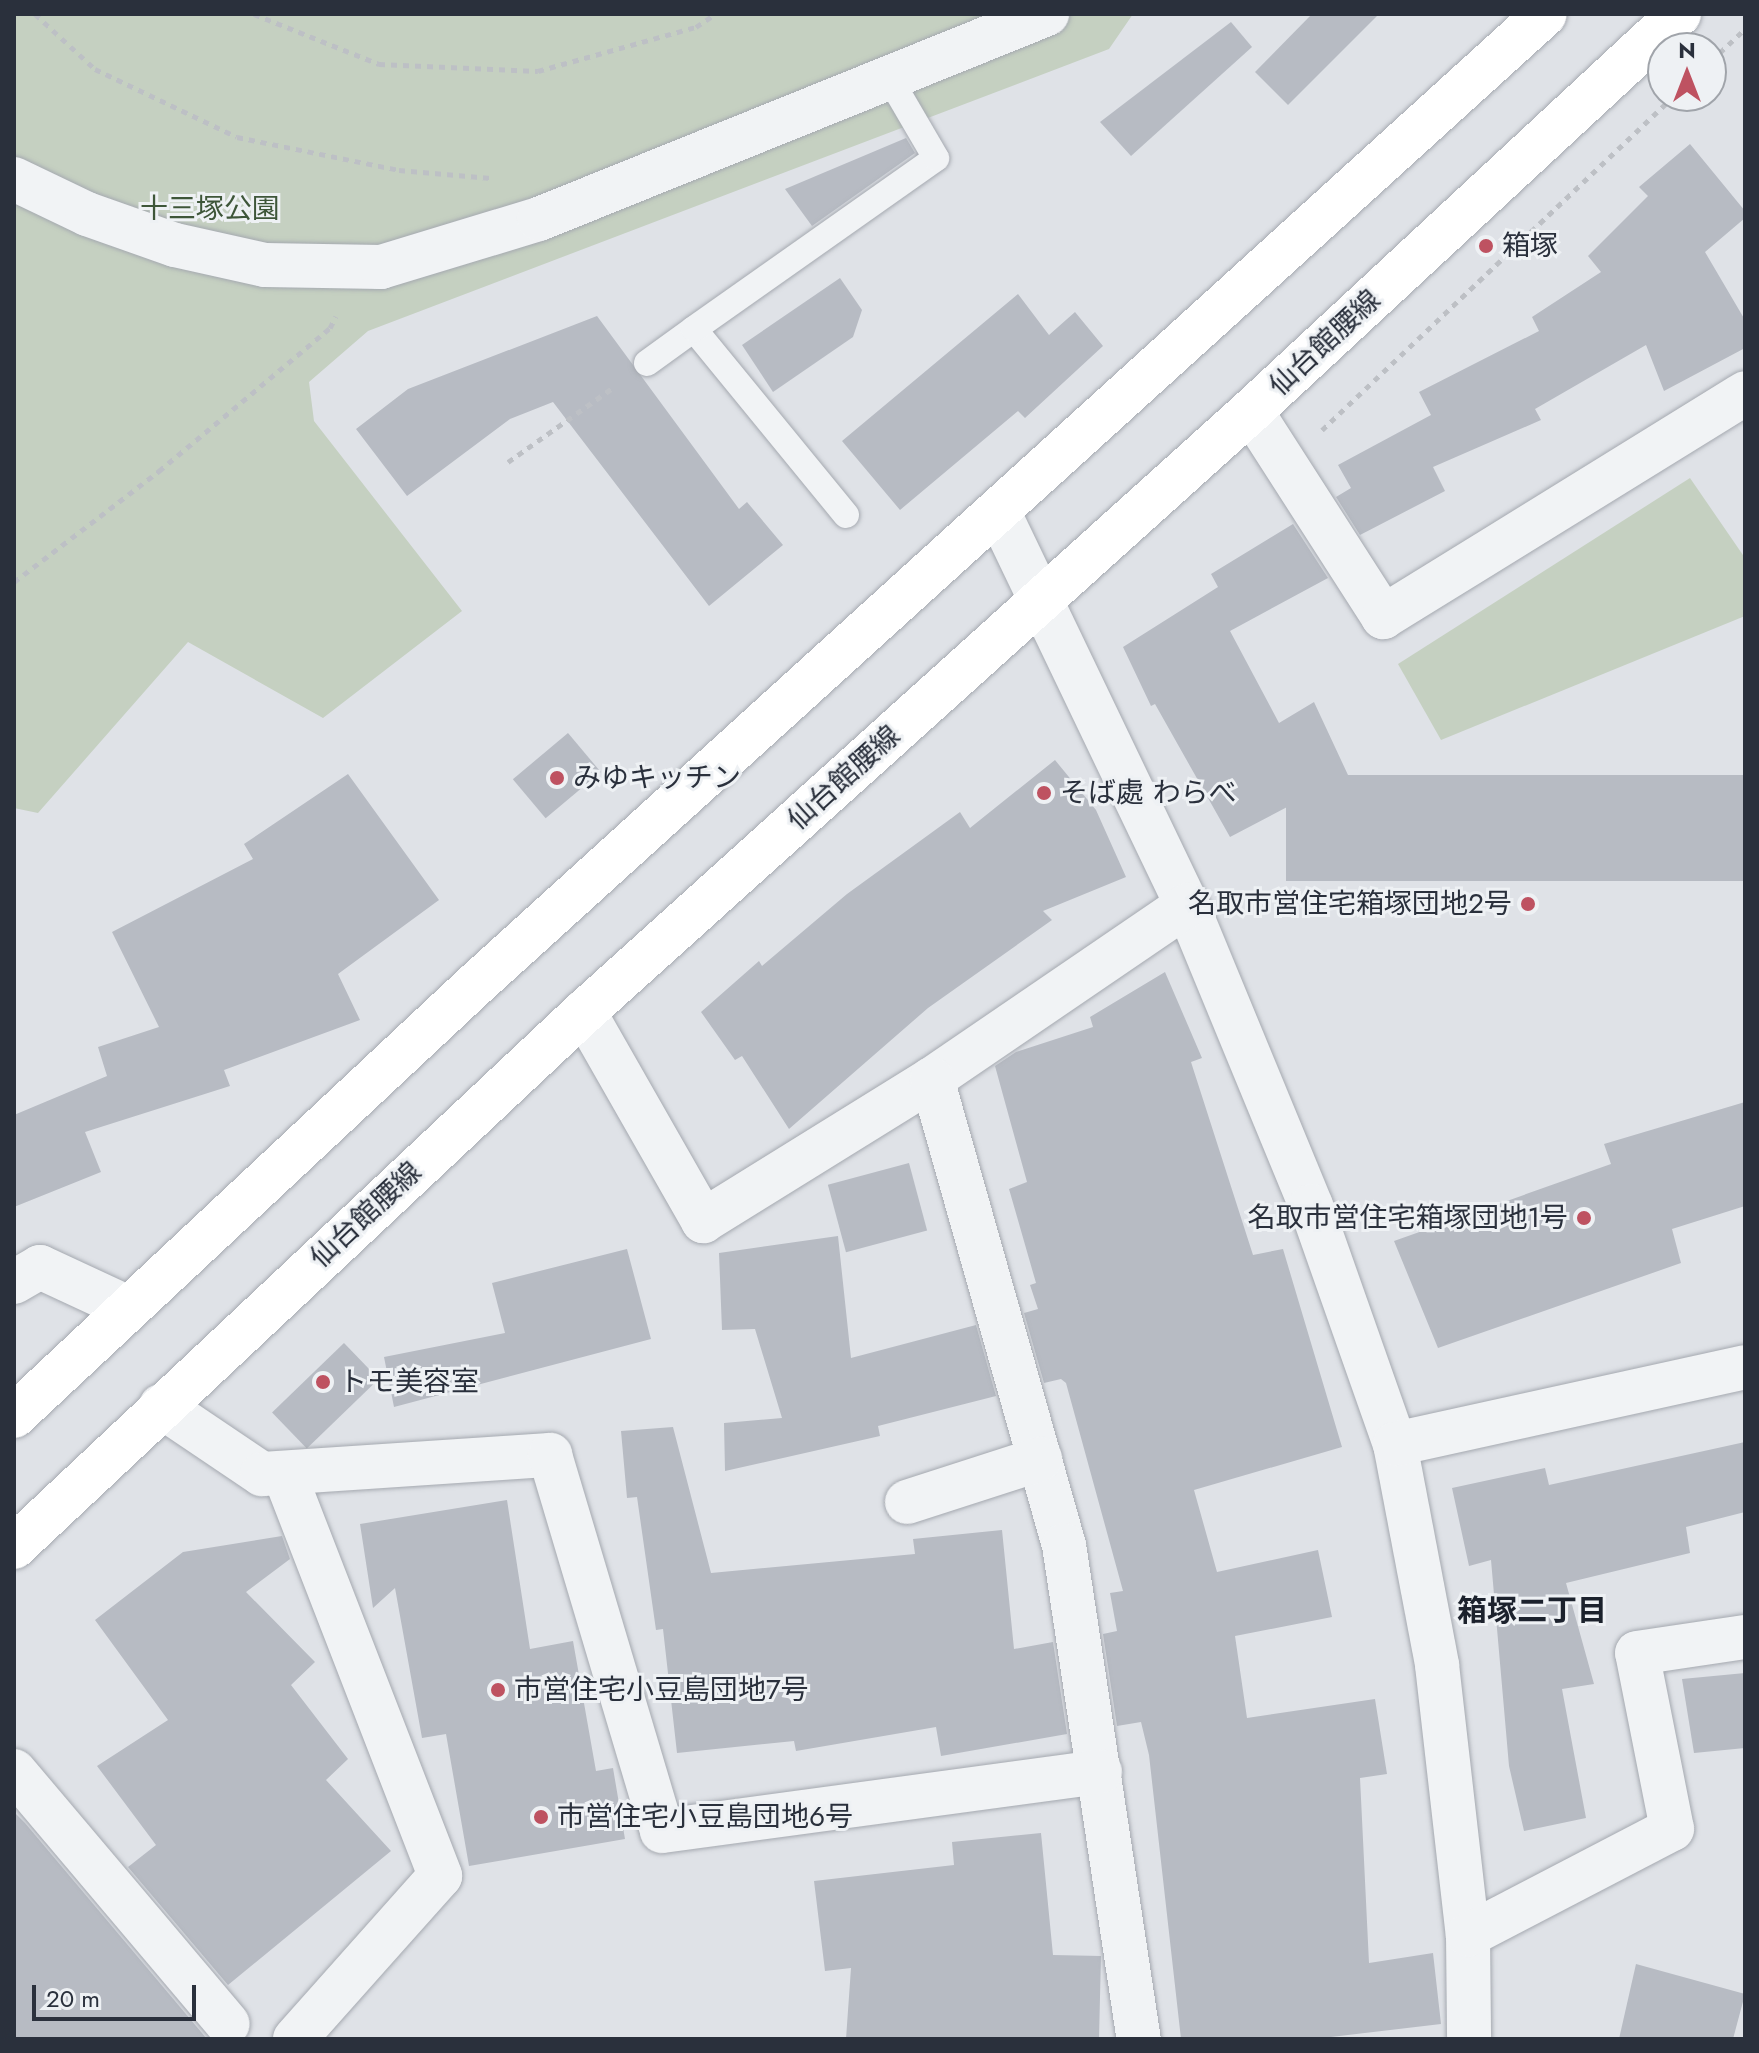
<!DOCTYPE html>
<meta charset="utf-8">
<style>
body{margin:0}
#map{position:relative;width:1759px;height:2053px;overflow:hidden;background:#dfe2e7;font-family:Jost,"Noto Sans JP",sans-serif}
div>[style]{position:absolute}
.green>*{inset:0;background:#c5d0c1}
.building>*{inset:0;background:#b7bbc3;transform-origin:0 0}
.path>*{height:5px;margin-top:-2.5px;transform-origin:0;background:repeating-linear-gradient(90deg,#bdc0c5 0 6px,transparent 0 12px)}
.roads{filter:drop-shadow(0 0 2px #a5a9b0) drop-shadow(0 0 2px #a5a9b0)}
.service>*{height:26px;margin:-13px;padding:0 13px;transform-origin:13px;border-radius:13px;background:#f1f3f5}
.minor>*{height:44px;margin:-22px;padding:0 22px;transform-origin:22px;border-radius:22px;background:#f1f3f5}
.secondary>*{height:44px;margin:-22px;padding:0 22px;transform-origin:22px;border-radius:22px;background:#fff}
.dots>*{width:22px;height:22px;translate:-50% -50%;box-sizing:border-box;border:4px solid #eef1f4;border-radius:50%}
span{translate:-50% -50%;white-space:nowrap;text-align:center;line-height:1.15;-webkit-text-stroke:6px #eef1f4;paint-order:stroke}
.park-label{font-size:28px;color:#3e5639}
.poi-label{font-size:28px;color:#2a303c}
.left{translate:0 -50%;text-align:left}
.right{translate:-100% -50%;text-align:right}
.street-label{font-size:28px;color:#2a303c}
.neighbourhood-label{font-size:30px;color:#1c222d;font-weight:700}
.frame{position:absolute;inset:0;border:16px solid #2a303c;pointer-events:none}
.north{position:absolute;left:1647px;top:32px;width:80px;height:80px;box-sizing:border-box;background:#eef1f4;border:2px solid #a0a4aa;border-radius:50%;rotate:0deg;font-size:22px;font-weight:700;line-height:32px;text-align:center;color:#2a303c}
.north::after{content:'';display:block;margin:auto;width:28px;height:36px;background:#be5261;clip-path:polygon(50% 0,100% 100%,50% 72%,0 100%)}
.scale{position:absolute;left:32px;top:1985px;width:164px;height:36px;box-sizing:border-box;border:4px solid #2a303c;border-top:0;padding-left:10px;font-size:24px;line-height:28px;white-space:nowrap;color:#2a303c;-webkit-text-stroke:6px #eef1f4;paint-order:stroke}
</style>
<div id="map">
<div class="green">
<div style="clip-path:polygon(14px 14px,1133px 14px,1109px 49px,368px 331px,309px 382px,314px 421px,462px 611px,323px 718px,188px 642px,38px 813px,14px 808px)"></div>
<div style="clip-path:polygon(1690px 478px,1745px 558px,1745px 616px,1441px 740px,1398px 664px)"></div>
</div>
<div class="building">
<div style="clip-path:polygon(1312px 14px,1379px 14px,1288px 105px,1255px 72px)"></div>
<div style="clip-path:polygon(1231px 22px,1252px 47px,1131px 156px,1100px 122px)"></div>
<div style="clip-path:polygon(906px 138px,915px 153px,812px 226px,785px 189px)"></div>
<div style="clip-path:polygon(1690px 144px,1745px 211px,1745px 218px,1705px 252px,1745px 320px,1745px 348px,1664px 391px,1646px 345px,1535px 409px,1541px 420px,1433px 467px,1445px 491px,1360px 535px,1336px 497px,1351px 488px,1338px 465px,1431px 415px,1419px 392px,1539px 331px,1532px 317px,1601px 272px,1588px 256px,1648px 196px,1639px 187px)"></div>
<div style="clip-path:polygon(840px 278px,862px 310px,853px 337px,773px 392px,742px 345px)"></div>
<div style="clip-path:polygon(1018px 294px,1049px 335px,1075px 312px,1103px 346px,1025px 418px,1018px 411px,900px 510px,842px 441px)"></div>
<div style="clip-path:polygon(597px 316px,739px 509px,747px 502px,783px 545px,709px 606px,553px 402px,510px 419px,407px 496px,356px 429px,408px 389px)"></div>
<div style="clip-path:polygon(1293px 524px,1328px 578px,1230px 631px,1279px 723px,1314px 702px,1348px 775px,1230px 837px,1155px 704px,1151px 706px,1123px 647px,1218px 587px,1211px 574px)"></div>
<div style="left:568px;top:733px;width:51px;height:72px;rotate:50deg"></div>
<div style="clip-path:polygon(1055px 760px,1096px 810px,1126px 877px,1043px 911px,1052px 920px,928px 1008px,789px 1129px,742px 1056px,735px 1060px,701px 1012px,759px 961px,762px 966px,847px 894px,960px 812px,970px 828px)"></div>
<div style="clip-path:polygon(348px 774px,439px 900px,338px 974px,360px 1020px,224px 1070px,230px 1086px,85px 1132px,101px 1172px,14px 1207px,14px 1115px,107px 1076px,98px 1047px,159px 1027px,112px 932px,253px 859px,244px 844px)"></div>
<div style="left:1745px;top:775px;width:106px;height:459px;rotate:90deg"></div>
<div style="clip-path:polygon(1165px 972px,1202px 1058px,1191px 1062px,1253px 1255px,1283px 1249px,1342px 1447px,1194px 1490px,1217px 1572px,1318px 1550px,1332px 1617px,1235px 1636px,1247px 1718px,1375px 1699px,1387px 1774px,1360px 1778px,1369px 1963px,1433px 1953px,1441px 2024px,1314px 2039px,1181px 2039px,1149px 1755px,1141px 1722px,1117px 1726px,1103px 1634px,1117px 1631px,1110px 1593px,1123px 1591px,1066px 1383px,1061px 1379px,1044px 1383px,1024px 1313px,1038px 1309px,1030px 1285px,1036px 1283px,1009px 1189px,1027px 1182px,995px 1066px,1016px 1052px,1093px 1027px,1090px 1017px)"></div>
<div style="clip-path:polygon(1745px 1102px,1745px 1206px,1672px 1229px,1681px 1263px,1438px 1348px,1394px 1241px,1611px 1164px,1604px 1144px)"></div>
<div style="left:909px;top:1163px;width:70px;height:84px;rotate:75deg"></div>
<div style="clip-path:polygon(838px 1236px,851px 1358px,976px 1325px,996px 1396px,878px 1426px,880px 1436px,725px 1471px,724px 1423px,782px 1418px,755px 1329px,722px 1330px,719px 1253px)"></div>
<div style="clip-path:polygon(627px 1249px,651px 1339px,394px 1407px,384px 1357px,505px 1333px,492px 1283px)"></div>
<div style="left:344px;top:1343px;width:50px;height:100px;rotate:46deg"></div>
<div style="clip-path:polygon(673px 1427px,711px 1573px,915px 1554px,913px 1539px,1002px 1530px,1014px 1649px,1053px 1642px,1067px 1734px,941px 1756px,936px 1727px,796px 1751px,794px 1741px,677px 1753px,663px 1629px,656px 1630px,637px 1497px,627px 1498px,621px 1431px)"></div>
<div style="clip-path:polygon(1745px 1442px,1745px 1512px,1686px 1527px,1690px 1553px,1566px 1583px,1594px 1684px,1562px 1689px,1586px 1818px,1524px 1831px,1509px 1766px,1491px 1560px,1469px 1566px,1452px 1488px,1545px 1468px,1549px 1485px)"></div>
<div style="clip-path:polygon(507px 1500px,530px 1649px,573px 1641px,596px 1771px,613px 1768px,625px 1839px,469px 1866px,446px 1734px,422px 1738px,395px 1588px,373px 1608px,360px 1524px)"></div>
<div style="clip-path:polygon(282px 1536px,290px 1559px,246px 1592px,315px 1662px,291px 1685px,348px 1759px,326px 1780px,391px 1851px,228px 1985px,128px 1867px,156px 1845px,97px 1766px,168px 1720px,95px 1620px,183px 1552px)"></div>
<div style="clip-path:polygon(1745px 1673px,1745px 1748px,1694px 1753px,1682px 1679px)"></div>
<div style="clip-path:polygon(14px 1812px,25px 1823px,207px 2039px,14px 2039px)"></div>
<div style="clip-path:polygon(1041px 1833px,1053px 1955px,1101px 1956px,1099px 2039px,846px 2039px,851px 1968px,825px 1971px,814px 1881px,954px 1865px,952px 1842px)"></div>
<div style="clip-path:polygon(1636px 1964px,1745px 1994px,1733px 2039px,1619px 2039px)"></div>
</div>
<div class="path">
<div style="left:35px;top:14px;width:81px;rotate:42.5deg"></div>
<div style="left:95px;top:69px;width:157px;rotate:25.6deg"></div>
<div style="left:237px;top:137px;width:165px;rotate:11.5deg"></div>
<div style="left:399px;top:170px;width:92px;rotate:5deg"></div>
<div style="left:254px;top:14px;width:135px;rotate:21.8deg"></div>
<div style="left:379px;top:64px;width:159px;rotate:2.5deg"></div>
<div style="left:538px;top:71px;width:164px;rotate:-15.6deg"></div>
<div style="left:696px;top:27px;width:23px;rotate:-34deg"></div>
<div style="left:1711px;top:61px;width:47px;rotate:-43.3deg"></div>
<div style="left:1322px;top:430px;width:485px;rotate:-43.5deg"></div>
<div style="left:508px;top:462px;width:130px;rotate:-35.3deg"></div>
<div style="left:14px;top:582px;width:183px;rotate:-37.4deg"></div>
<div style="left:159px;top:471px;width:223px;rotate:-39.9deg"></div>
<div style="left:330px;top:328px;width:13px;rotate:-63deg"></div>
</div>
<div class="roads">
<div class="service">
<div style="left:647px;top:363px;width:58px;rotate:-35.9deg"></div>
<div style="left:846px;top:515px;width:240px;rotate:-129.3deg"></div>
<div style="left:694px;top:329px;width:296px;rotate:-35.2deg"></div>
<div style="left:936px;top:158px;width:89px;rotate:-120.3deg"></div>
</div>
<div class="minor">
<div style="left:14px;top:179px;width:81px;rotate:25.6deg"></div>
<div style="left:87px;top:214px;width:93px;rotate:19.4deg"></div>
<div style="left:175px;top:245px;width:92px;rotate:12.5deg"></div>
<div style="left:265px;top:265px;width:116px;rotate:1deg"></div>
<div style="left:381px;top:267px;width:165px;rotate:-16.9deg"></div>
<div style="left:539px;top:219px;width:548px;rotate:-21.98deg"></div>
<div style="left:1251px;top:411px;width:245px;rotate:57.3deg"></div>
<div style="left:1383px;top:617px;width:426px;rotate:-31.7deg"></div>
<div style="left:998px;top:511px;width:437px;rotate:64.4deg"></div>
<div style="left:1187px;top:905px;width:326px;rotate:67.6deg"></div>
<div style="left:1311px;top:1206px;width:252px;rotate:70.6deg"></div>
<div style="left:1395px;top:1444px;width:225px;rotate:79.2deg"></div>
<div style="left:1437px;top:1665px;width:272px;rotate:83.5deg"></div>
<div style="left:1468px;top:1935px;width:104px;rotate:89.4deg"></div>
<div style="left:584px;top:1012px;width:241px;rotate:60.3deg"></div>
<div style="left:703px;top:1221px;width:269px;rotate:-31.8deg"></div>
<div style="left:932px;top:1079px;width:309px;rotate:-34.3deg"></div>
<div style="left:932px;top:1079px;width:484px;rotate:74.2deg"></div>
<div style="left:1064px;top:1545px;width:500px;rotate:81.4deg"></div>
<div style="left:14px;top:1282px;width:30px;rotate:-30deg"></div>
<div style="left:40px;top:1267px;width:95px;rotate:24.9deg"></div>
<div style="left:161px;top:1406px;width:122px;rotate:34deg"></div>
<div style="left:262px;top:1474px;width:289px;rotate:-3.8deg"></div>
<div style="left:550px;top:1455px;width:392px;rotate:73.4deg"></div>
<div style="left:662px;top:1831px;width:442px;rotate:-7.7deg"></div>
<div style="left:1395px;top:1444px;width:358px;rotate:-12.4deg"></div>
<div style="left:284px;top:1473px;width:432px;rotate:68.8deg"></div>
<div style="left:440px;top:1876px;width:218px;rotate:131.7deg"></div>
<div style="left:907px;top:1502px;width:140px;rotate:-17.9deg"></div>
<div style="left:14px;top:1771px;width:331px;rotate:49.8deg"></div>
<div style="left:1468px;top:1935px;width:230px;rotate:-27.5deg"></div>
<div style="left:1672px;top:1829px;width:179px;rotate:-101.2deg"></div>
<div style="left:1637px;top:1653px;width:109px;rotate:-8.4deg"></div>
</div>
<div class="secondary">
<div style="left:14px;top:1416px;width:633px;rotate:-43.08deg"></div>
<div style="left:476px;top:984px;width:1443px;rotate:-42.22deg"></div>
<div style="left:14px;top:1547px;width:782px;rotate:-43.19deg"></div>
<div style="left:584px;top:1012px;width:898px;rotate:-42.02deg"></div>
<div style="left:1251px;top:411px;width:584px;rotate:-42.85deg"></div>
</div>
</div>
<div class="dots">
<div style="left:1486px;top:246px;background:#be5261"></div>
<div style="left:557px;top:778px;background:#be5261"></div>
<div style="left:1044px;top:793px;background:#be5261"></div>
<div style="left:1528px;top:904px;background:#be5261"></div>
<div style="left:1584px;top:1218px;background:#be5261"></div>
<div style="left:323px;top:1382px;background:#be5261"></div>
<div style="left:498px;top:1690px;background:#be5261"></div>
<div style="left:541px;top:1817px;background:#be5261"></div>
</div>
<div class="park-label">
<span style="left:210px;top:209px">十三塚公園</span>
</div>
<div class="poi-label">
<span class="left" style="left:1502px;top:246px">箱塚</span>
<span class="left" style="left:573px;top:778px">みゆキッチン</span>
<span class="left" style="left:1060px;top:793px">そば處 わらべ</span>
<span class="right" style="left:1512px;top:904px">名取市営住宅箱塚団地2号</span>
<span class="right" style="left:1568px;top:1218px">名取市営住宅箱塚団地1号</span>
<span class="left" style="left:339px;top:1382px">トモ美容室</span>
<span class="left" style="left:514px;top:1690px">市営住宅小豆島団地7号</span>
<span class="left" style="left:557px;top:1817px">市営住宅小豆島団地6号</span>
</div>
<div class="street-label">
<span style="left:1325px;top:343px;rotate:-43deg">仙台館腰線</span>
<span style="left:844px;top:778px;rotate:-42deg">仙台館腰線</span>
<span style="left:366px;top:1215px;rotate:-43deg">仙台館腰線</span>
</div>
<div class="neighbourhood-label">
<span style="left:1532px;top:1611px">箱塚二丁目</span>
</div>
<div class="frame"></div>
<div class="north">N</div>
<div class="scale">20 m</div>
</div>
